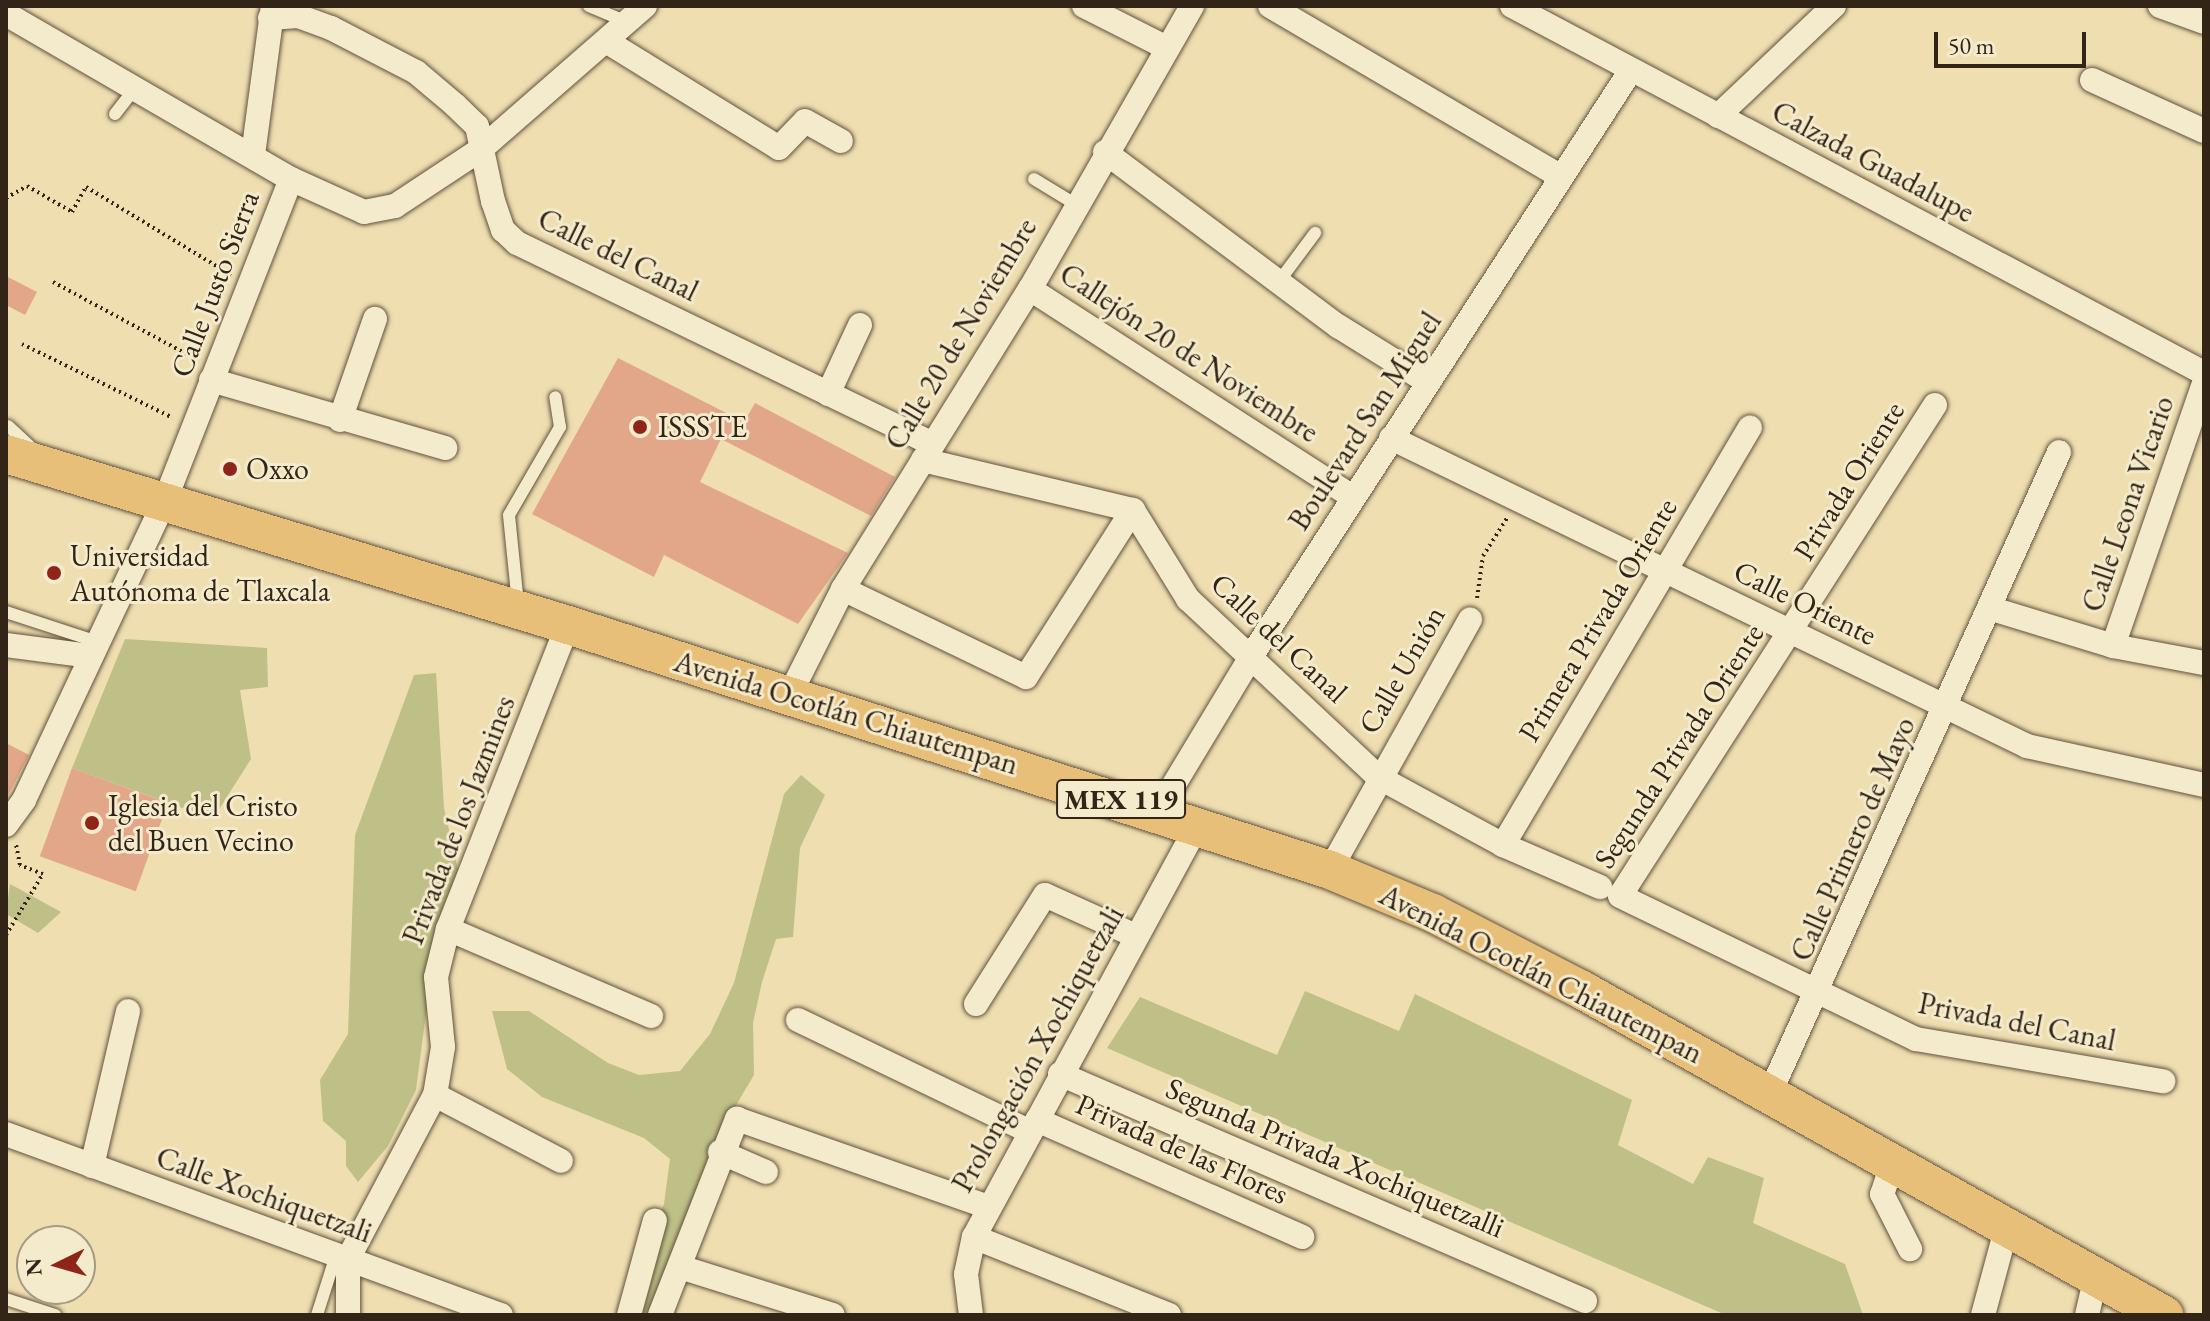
<!DOCTYPE html>
<meta charset="utf-8">
<style>
body{margin:0}
#map{position:relative;width:2210px;height:1321px;overflow:hidden;background:#eedeb0;font-family:"EB Garamond",serif}
div>[style]{position:absolute}
.green>*{inset:0;background:#bec087}
.building>*{inset:0;background:#e2a789;transform-origin:0 0}
.path>*{height:4px;margin-top:-2px;transform-origin:0;background:repeating-linear-gradient(90deg,#332418 0 2px,transparent 0 6px)}
.roads{filter:drop-shadow(0 0 2px #62523e) drop-shadow(0 0 2px #62523e)}
.service>*{height:12px;margin:-6px;padding:0 6px;transform-origin:6px;border-radius:6px;background:#f4eacc}
.minor>*{height:24px;margin:-12px;padding:0 12px;transform-origin:12px;border-radius:12px;background:#f4eacc}
.primary>*{height:38px;margin:-19px;padding:0 19px;transform-origin:19px;border-radius:19px;background:#e7bf78}
.dots>*{width:22px;height:22px;translate:-50% -50%;box-sizing:border-box;border:4px solid #f4eacc;border-radius:50%}
span{translate:-50% -50%;white-space:nowrap;text-align:center;line-height:1.15;-webkit-text-stroke:6px #f4eacc;paint-order:stroke}
.shield-label span{padding:2px 6px;background:#f4eacc;border:2px solid;border-radius:6px;-webkit-text-stroke-width:0}
.shield-label{font-size:28px;color:#332418;font-weight:700}
.street-label{font-size:30px;color:#332418}
.poi-label{font-size:30px;color:#332418}
.left{translate:0 -50%;text-align:left}
.frame{position:absolute;inset:0;border:8px solid #332418;pointer-events:none}
.north{position:absolute;left:16px;top:1225px;width:80px;height:80px;box-sizing:border-box;background:#f4eacc;border:2px solid #a79b84;border-radius:50%;rotate:265deg;font-size:22px;font-weight:700;line-height:32px;text-align:center;color:#332418}
.north::after{content:'';display:block;margin:auto;width:28px;height:36px;background:#8f2418;clip-path:polygon(50% 0,100% 100%,50% 72%,0 100%)}
.scale{position:absolute;left:1934px;top:32px;width:152px;height:36px;box-sizing:border-box;border:4px solid #332418;border-top:0;padding-left:10px;font-size:24px;line-height:28px;white-space:nowrap;color:#332418;-webkit-text-stroke:6px #f4eacc;paint-order:stroke}
</style>
<div id="map">
<div class="green">
<div style="clip-path:polygon(125px 639px,267px 648px,268px 687px,240px 690px,251px 759px,213px 819px,72px 768px)"></div>
<div style="clip-path:polygon(436px 673px,444px 808px,460px 878px,433px 960px,416px 1090px,388px 1146px,358px 1182px,346px 1166px,346px 1141px,323px 1121px,320px 1080px,348px 1034px,355px 835px,414px 675px)"></div>
<div style="clip-path:polygon(801px 775px,825px 795px,800px 848px,793px 937px,776px 939px,762px 982px,753px 1023px,754px 1075px,723px 1127px,653px 1315px,634px 1315px,631px 1280px,664px 1204px,670px 1159px,644px 1138px,542px 1097px,507px 1069px,492px 1011px,529px 1011px,608px 1063px,639px 1075px,680px 1071px,710px 1034px,734px 983px,784px 794px)"></div>
<div style="clip-path:polygon(10px 884px,61px 912px,38px 933px,6px 914px)"></div>
<div style="clip-path:polygon(1305px 991px,1399px 1031px,1415px 994px,1632px 1100px,1618px 1145px,1693px 1184px,1708px 1157px,1764px 1178px,1753px 1223px,1845px 1264px,1863px 1315px,1726px 1315px,1107px 1048px,1140px 997px,1277px 1055px)"></div>
</div>
<div class="building">
<div style="clip-path:polygon(6px 276px,37px 292px,25px 315px,6px 305px)"></div>
<div style="clip-path:polygon(618px 358px,744px 422px,755px 403px,895px 477px,871px 516px,721px 439px,700px 482px,848px 553px,798px 624px,664px 555px,654px 577px,532px 514px)"></div>
<div style="clip-path:polygon(6px 743px,29px 755px,6px 799px)"></div>
<div style="left:72px;top:768px;width:102px;height:94px;rotate:20deg"></div>
</div>
<div class="path">
<div style="left:6px;top:198px;width:24px;rotate:-30deg"></div>
<div style="left:27px;top:186px;width:52px;rotate:30deg"></div>
<div style="left:72px;top:212px;width:29px;rotate:-61deg"></div>
<div style="left:86px;top:187px;width:172px;rotate:31.2deg"></div>
<div style="left:53px;top:282px;width:167px;rotate:28.3deg"></div>
<div style="left:22px;top:344px;width:168px;rotate:26.1deg"></div>
<div style="left:1477px;top:598px;width:42px;rotate:-81.9deg"></div>
<div style="left:1483px;top:556px;width:45px;rotate:-57.7deg"></div>
<div style="left:6px;top:935px;width:71px;rotate:-58.8deg"></div>
<div style="left:43px;top:874px;width:25px;rotate:-159deg"></div>
<div style="left:20px;top:865px;width:21px;rotate:-101deg"></div>
</div>
<div class="roads">
<div class="service">
<div style="left:589px;top:6px;width:41px;rotate:22.8deg"></div>
<div style="left:115px;top:114px;width:33px;rotate:-52deg"></div>
<div style="left:1034px;top:179px;width:48px;rotate:31.4deg"></div>
<div style="left:1280px;top:280px;width:59px;rotate:-53.3deg"></div>
<div style="left:8px;top:426px;width:35px;rotate:43deg"></div>
<div style="left:518px;top:604px;width:89px;rotate:-95.8deg"></div>
<div style="left:509px;top:515px;width:102px;rotate:-59.9deg"></div>
<div style="left:560px;top:427px;width:30px;rotate:-99deg"></div>
<div style="left:6px;top:612px;width:97px;rotate:18.1deg"></div>
<div style="left:6px;top:1299px;width:52px;rotate:18.1deg"></div>
<div style="left:317px;top:1315px;width:63px;rotate:-72.4deg"></div>
</div>
<div class="minor">
<div style="left:1084px;top:6px;width:93px;rotate:26.8deg"></div>
<div style="left:1270px;top:6px;width:338px;rotate:30.4deg"></div>
<div style="left:1512px;top:6px;width:783px;rotate:27.94deg"></div>
<div style="left:2160px;top:6px;width:47px;rotate:20deg"></div>
<div style="left:6px;top:14px;width:329px;rotate:30.1deg"></div>
<div style="left:291px;top:179px;width:80px;rotate:24.3deg"></div>
<div style="left:364px;top:212px;width:32px;rotate:-11deg"></div>
<div style="left:395px;top:206px;width:102px;rotate:-33.4deg"></div>
<div style="left:480px;top:150px;width:219px;rotate:-41.1deg"></div>
<div style="left:270px;top:18px;width:28px;rotate:-4deg"></div>
<div style="left:298px;top:16px;width:35px;rotate:20deg"></div>
<div style="left:331px;top:28px;width:96px;rotate:27.4deg"></div>
<div style="left:416px;top:72px;width:51px;rotate:40.2deg"></div>
<div style="left:455px;top:105px;width:30px;rotate:44deg"></div>
<div style="left:477px;top:126px;width:77px;rotate:78deg"></div>
<div style="left:493px;top:201px;width:31px;rotate:71deg"></div>
<div style="left:503px;top:230px;width:19px;rotate:43deg"></div>
<div style="left:517px;top:243px;width:461px;rotate:25.8deg"></div>
<div style="left:606px;top:41px;width:203px;rotate:31.7deg"></div>
<div style="left:779px;top:148px;width:37px;rotate:-46deg"></div>
<div style="left:805px;top:121px;width:41px;rotate:29.1deg"></div>
<div style="left:2092px;top:80px;width:123px;rotate:24.5deg"></div>
<div style="left:1718px;top:116px;width:160px;rotate:-43.5deg"></div>
<div style="left:1105px;top:152px;width:291px;rotate:36.8deg"></div>
<div style="left:1338px;top:326px;width:106px;rotate:31.9deg"></div>
<div style="left:253px;top:155px;width:150px;rotate:-82.4deg"></div>
<div style="left:1030px;top:289px;width:384px;rotate:32.8deg"></div>
<div style="left:211px;top:380px;width:244px;rotate:16.2deg"></div>
<div style="left:828px;top:394px;width:76px;rotate:-65.1deg"></div>
<div style="left:1935px;top:405px;width:583px;rotate:122.68deg"></div>
<div style="left:1620px;top:896px;width:329px;rotate:25.8deg"></div>
<div style="left:1916px;top:1039px;width:251px;rotate:9.7deg"></div>
<div style="left:340px;top:420px;width:107px;rotate:-70.9deg"></div>
<div style="left:1391px;top:438px;width:707px;rotate:25.84deg"></div>
<div style="left:2027px;top:746px;width:181px;rotate:12.4deg"></div>
<div style="left:923px;top:460px;width:216px;rotate:13.4deg"></div>
<div style="left:1133px;top:510px;width:105px;rotate:58.3deg"></div>
<div style="left:1188px;top:599px;width:260px;rotate:43.1deg"></div>
<div style="left:1378px;top:777px;width:142px;rotate:28.5deg"></div>
<div style="left:1503px;top:845px;width:106px;rotate:23.4deg"></div>
<div style="left:843px;top:589px;width:203px;rotate:25.7deg"></div>
<div style="left:1026px;top:677px;width:198px;rotate:-57.4deg"></div>
<div style="left:1989px;top:608px;width:130px;rotate:17deg"></div>
<div style="left:2113px;top:646px;width:93px;rotate:10.6deg"></div>
<div style="left:6px;top:645px;width:86px;rotate:7.4deg"></div>
<div style="left:2113px;top:646px;width:278px;rotate:-70.9deg"></div>
<div style="left:789px;top:696px;width:120px;rotate:-63.2deg"></div>
<div style="left:843px;top:589px;width:354px;rotate:-58.1deg"></div>
<div style="left:1030px;top:289px;width:326px;rotate:-60.2deg"></div>
<div style="left:1158px;top:811px;width:182px;rotate:-58.9deg"></div>
<div style="left:1252px;top:655px;width:697px;rotate:-57.06deg"></div>
<div style="left:6px;top:825px;width:31px;rotate:-54deg"></div>
<div style="left:24px;top:800px;width:328px;rotate:-64.8deg"></div>
<div style="left:164px;top:503px;width:348px;rotate:-68.6deg"></div>
<div style="left:1503px;top:845px;width:485px;rotate:-59.4deg"></div>
<div style="left:1330px;top:870px;width:287px;rotate:-60.8deg"></div>
<div style="left:448px;top:929px;width:221px;rotate:23.2deg"></div>
<div style="left:976px;top:1004px;width:129px;rotate:-57.7deg"></div>
<div style="left:1045px;top:895px;width:100px;rotate:24.3deg"></div>
<div style="left:798px;top:1020px;width:256px;rotate:25.7deg"></div>
<div style="left:1060px;top:1074px;width:572px;rotate:23.38deg"></div>
<div style="left:1770px;top:1093px;width:703px;rotate:-65.73deg"></div>
<div style="left:435px;top:1095px;width:142px;rotate:27.6deg"></div>
<div style="left:1037px;top:1120px;width:290px;rotate:23.8deg"></div>
<div style="left:6px;top:1134px;width:527px;rotate:20.09deg"></div>
<div style="left:720px;top:1152px;width:50px;rotate:23.5deg"></div>
<div style="left:1893px;top:1161px;width:35px;rotate:108deg"></div>
<div style="left:1882px;top:1194px;width:62px;rotate:63deg"></div>
<div style="left:92px;top:1166px;width:159px;rotate:-76.9deg"></div>
<div style="left:974px;top:1237px;width:210px;rotate:21.8deg"></div>
<div style="left:680px;top:1267px;width:160px;rotate:17.4deg"></div>
<div style="left:348px;top:1314px;width:55px;rotate:-90deg"></div>
<div style="left:348px;top:1259px;width:186px;rotate:-62.1deg"></div>
<div style="left:435px;top:1095px;width:49px;rotate:-80.5deg"></div>
<div style="left:443px;top:1047px;width:70px;rotate:-95.7deg"></div>
<div style="left:436px;top:977px;width:49px;rotate:-76deg"></div>
<div style="left:448px;top:929px;width:327px;rotate:-68.5deg"></div>
<div style="left:629px;top:1315px;width:98px;rotate:-74.7deg"></div>
<div style="left:660px;top:1315px;width:211px;rotate:-68.6deg"></div>
<div style="left:737px;top:1119px;width:266px;rotate:19.3deg"></div>
<div style="left:971px;top:1315px;width:41px;rotate:-97deg"></div>
<div style="left:966px;top:1274px;width:38px;rotate:-78deg"></div>
<div style="left:974px;top:1237px;width:471px;rotate:-61.5deg"></div>
<div style="left:1983px;top:1315px;width:92px;rotate:-74.9deg"></div>
<div style="left:2087px;top:1315px;width:40px;rotate:-77deg"></div>
</div>
<div class="primary">
<div style="left:6px;top:454px;width:587px;rotate:16.92deg"></div>
<div style="left:568px;top:625px;width:800px;rotate:17.82deg"></div>
<div style="left:1330px;top:870px;width:112px;rotate:22.7deg"></div>
<div style="left:1433px;top:913px;width:168px;rotate:27.3deg"></div>
<div style="left:1582px;top:990px;width:667px;rotate:29.18deg"></div>
</div>
</div>
<div class="dots">
<div style="left:640px;top:427px;background:#8f2418"></div>
<div style="left:230px;top:469px;background:#8f2418"></div>
<div style="left:54px;top:573px;background:#8f2418"></div>
<div style="left:92px;top:823px;background:#8f2418"></div>
</div>
<div class="shield-label">
<span style="left:1121px;top:799px">MEX 119</span>
</div>
<div class="street-label">
<span style="left:1873px;top:162px;rotate:28deg">Calzada Guadalupe</span>
<span style="left:618px;top:255px;rotate:26deg">Calle del Canal</span>
<span style="left:215px;top:284px;rotate:-69deg">Calle Justo Sierra</span>
<span style="left:961px;top:334px;rotate:-59deg">Calle 20 de Noviembre</span>
<span style="left:1189px;top:353px;rotate:33deg">Callejón 20 de Noviembre</span>
<span style="left:1365px;top:421px;rotate:-57deg">Boulevard San Miguel</span>
<span style="left:1849px;top:481px;rotate:-58deg">Privada Oriente</span>
<span style="left:2128px;top:504px;rotate:-71deg">Calle Leona Vicario</span>
<span style="left:1805px;top:603px;rotate:26deg">Calle Oriente</span>
<span style="left:1598px;top:620px;rotate:-59deg">Primera Privada Oriente</span>
<span style="left:1279px;top:638px;rotate:43deg">Calle del Canal</span>
<span style="left:1402px;top:670px;rotate:-60deg">Calle Unión</span>
<span style="left:846px;top:713px;rotate:17deg">Avenida Ocotlán Chiautempan</span>
<span style="left:1679px;top:746px;rotate:-57deg">Segunda Privada Oriente</span>
<span style="left:459px;top:820px;rotate:-69deg">Privada de los Jazmines</span>
<span style="left:1853px;top:839px;rotate:-66deg">Calle Primero de Mayo</span>
<span style="left:1541px;top:974px;rotate:27deg">Avenida Ocotlán Chiautempan</span>
<span style="left:2017px;top:1022px;rotate:11deg">Privada del Canal</span>
<span style="left:1038px;top:1049px;rotate:-61deg">Prolongación Xochiquetzali</span>
<span style="left:1182px;top:1149px;rotate:24deg">Privada de las Flores</span>
<span style="left:1335px;top:1158px;rotate:23deg">Segunda Privada Xochiquetzalli</span>
<span style="left:264px;top:1195px;rotate:20deg">Calle Xochiquetzali</span>
</div>
<div class="poi-label">
<span class="left" style="left:658px;top:427px">ISSSTE</span>
<span class="left" style="left:246px;top:469px">Oxxo</span>
<span class="left" style="left:70px;top:573px">Universidad<br>Autónoma de Tlaxcala</span>
<span class="left" style="left:108px;top:823px">Iglesia del Cristo<br>del Buen Vecino</span>
</div>
<div class="frame"></div>
<div class="north">N</div>
<div class="scale">50 m</div>
</div>
